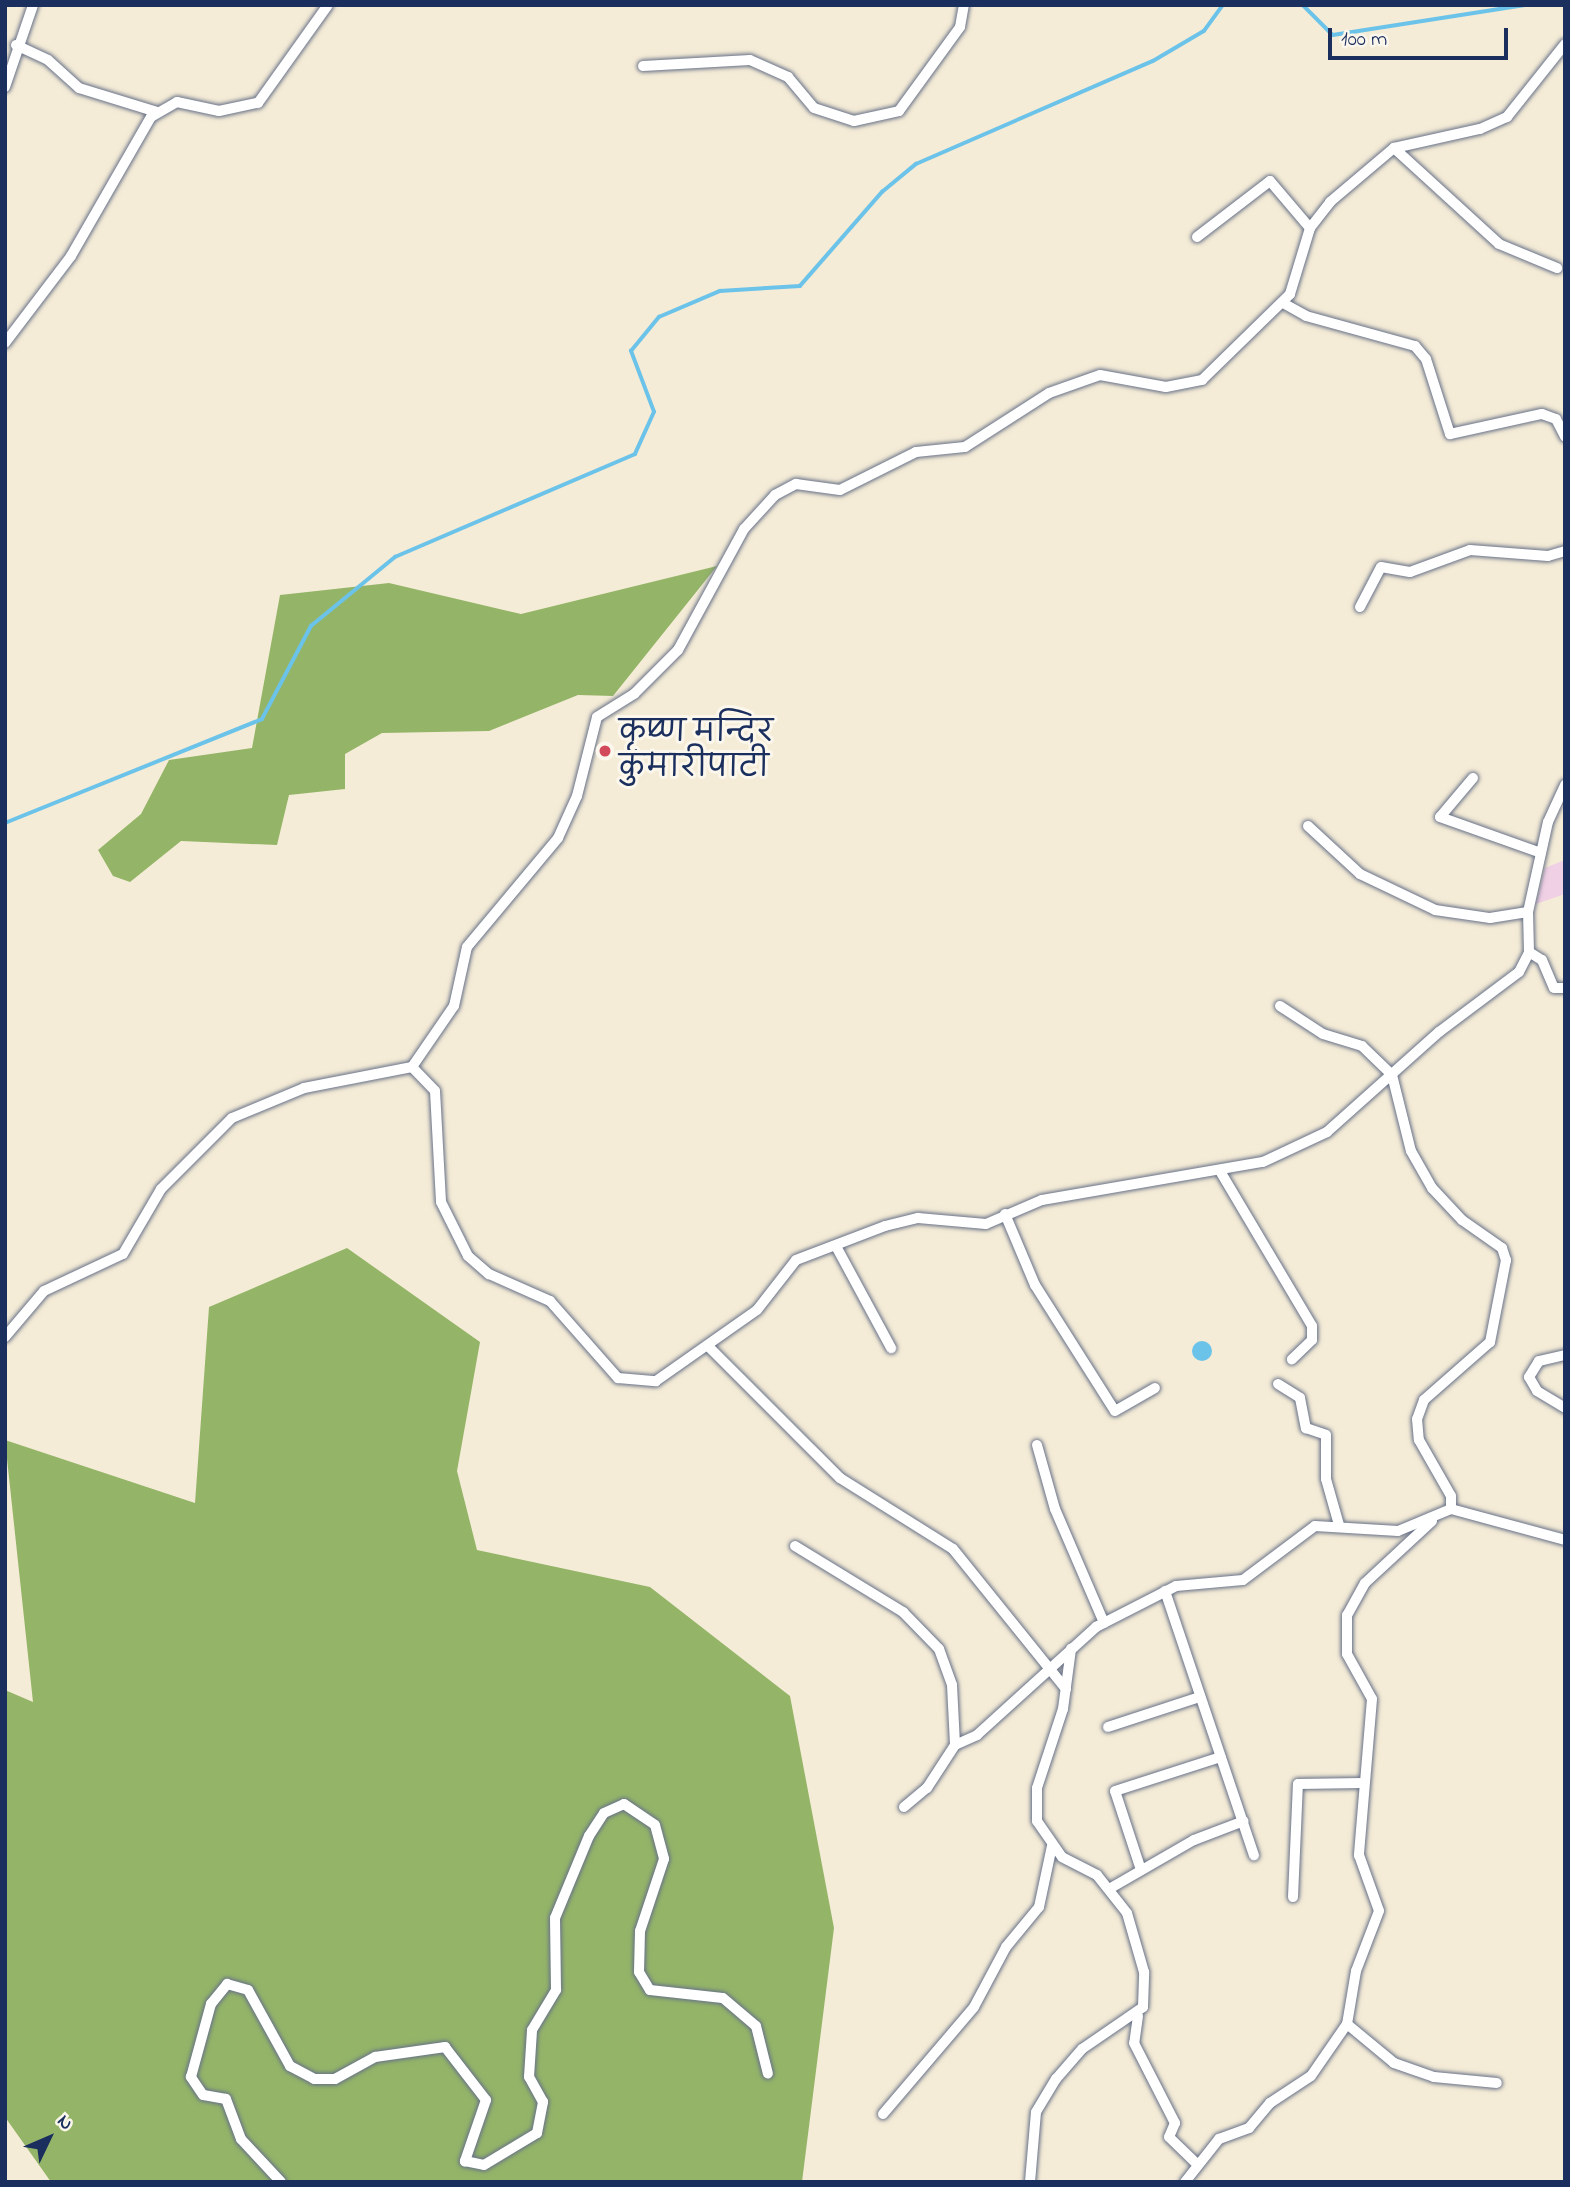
<!DOCTYPE html>
<meta charset="utf-8">
<style>
body{margin:0}
#map{position:relative;width:1570px;height:2187px;overflow:hidden;background:#f5ecd7;font-family:"Indie Flower","Playpen Sans Deva",sans-serif}
div>[style]{position:absolute}
.built>*{inset:0;background:#f0d0e4}
.forest>*{inset:0;background:#94b568}
.water>*{inset:0;background:#6cc3e9}
.round{border-radius:50%}
.stream>*{height:3.5px;margin:-1.75px;padding:0 1.75px;transform-origin:1.75px;border-radius:1.75px;background:#6cc3e9}
.roads{filter:drop-shadow(0 0 2px #677188) drop-shadow(0 0 2px #677188)}
.minor>*{height:10px;margin:-5px;padding:0 5px;transform-origin:5px;border-radius:5px;background:#fff}
.dots>*{width:19px;height:19px;translate:-50% -50%;box-sizing:border-box;border:4px solid #fbf7ec;border-radius:50%}
span{translate:-50% -50%;white-space:nowrap;text-align:center;line-height:1.15;-webkit-text-stroke:6px #fbf7ec;paint-order:stroke}
.poi-label{font-size:30px;color:#1b2f5e}
.left{translate:0 -50%;text-align:left}
.frame{position:absolute;inset:0;border:7px solid #1b2f5e;pointer-events:none}
.north{position:absolute;left:14px;top:2103px;width:70px;height:70px;-webkit-text-stroke:5px #fbf7ec;paint-order:stroke;rotate:46deg;font-size:19px;font-weight:700;line-height:28px;text-align:center;color:#1b2f5e}
.north::after{content:'';display:block;margin:auto;width:24px;height:32px;background:#1b2f5e;clip-path:polygon(50% 0,100% 100%,50% 72%,0 100%)}
.scale{position:absolute;left:1328px;top:28px;width:180px;height:32px;box-sizing:border-box;border:4px solid #1b2f5e;border-top:0;padding-left:9px;font-size:21px;line-height:24px;white-space:nowrap;color:#1b2f5e;-webkit-text-stroke:5px #fbf7ec;paint-order:stroke}
</style>
<div id="map">
<div class="built">
<div style="clip-path:polygon(1565px 860px,1565px 894px,1536px 904px,1545px 868px)"></div>
</div>
<div class="forest">
<div style="clip-path:polygon(717px 566px,613px 696px,578px 695px,489px 731px,382px 733px,345px 754px,345px 789px,289px 795px,277px 845px,181px 841px,130px 882px,113px 876px,98px 850px,141px 814px,169px 760px,252px 748px,280px 595px,389px 583px,521px 614px)"></div>
<div style="clip-path:polygon(347px 1248px,480px 1342px,457px 1471px,477px 1550px,650px 1587px,790px 1696px,834px 1928px,802px 2182px,51px 2182px,5px 2117px,5px 1690px,33px 1702px,5px 1440px,195px 1503px,209px 1307px)"></div>
</div>
<div class="water">
<div class="round" style="left:1192px;top:1341px;width:20px;height:20px"></div>
</div>
<div class="stream">
<div style="left:1303px;top:5px;width:42px;rotate:45deg"></div>
<div style="left:1333px;top:35px;width:194px;rotate:-8.9deg"></div>
<div style="left:5px;top:823px;width:277px;rotate:-22deg"></div>
<div style="left:262px;top:719px;width:105px;rotate:-62.2deg"></div>
<div style="left:311px;top:626px;width:109px;rotate:-39.4deg"></div>
<div style="left:395px;top:557px;width:261px;rotate:-23.2deg"></div>
<div style="left:635px;top:454px;width:46px;rotate:-65.7deg"></div>
<div style="left:654px;top:412px;width:65px;rotate:-110.7deg"></div>
<div style="left:631px;top:351px;width:44px;rotate:-50.5deg"></div>
<div style="left:659px;top:317px;width:66px;rotate:-23.1deg"></div>
<div style="left:720px;top:291px;width:80px;rotate:-3.6deg"></div>
<div style="left:800px;top:286px;width:125px;rotate:-48.9deg"></div>
<div style="left:882px;top:192px;width:44px;rotate:-39.5deg"></div>
<div style="left:916px;top:164px;width:258px;rotate:-23.5deg"></div>
<div style="left:1153px;top:61px;width:59px;rotate:-30.5deg"></div>
<div style="left:1204px;top:31px;width:32px;rotate:-54deg"></div>
</div>
<div class="roads">
<div class="minor">
<div style="left:16px;top:45px;width:35px;rotate:25deg"></div>
<div style="left:48px;top:60px;width:42px;rotate:42.1deg"></div>
<div style="left:79px;top:88px;width:82px;rotate:17.1deg"></div>
<div style="left:643px;top:66px;width:107px;rotate:-3.2deg"></div>
<div style="left:750px;top:60px;width:42px;rotate:24.1deg"></div>
<div style="left:788px;top:77px;width:40px;rotate:50deg"></div>
<div style="left:814px;top:108px;width:42px;rotate:18deg"></div>
<div style="left:854px;top:121px;width:46px;rotate:-12.5deg"></div>
<div style="left:899px;top:111px;width:104px;rotate:-54deg"></div>
<div style="left:960px;top:27px;width:22px;rotate:-80deg"></div>
<div style="left:5px;top:87px;width:87px;rotate:-71.1deg"></div>
<div style="left:1394px;top:148px;width:142px;rotate:42.4deg"></div>
<div style="left:1499px;top:244px;width:63px;rotate:22.5deg"></div>
<div style="left:1197px;top:237px;width:92px;rotate:-37.5deg"></div>
<div style="left:1270px;top:181px;width:62px;rotate:49.6deg"></div>
<div style="left:1283px;top:303px;width:26px;rotate:29deg"></div>
<div style="left:1306px;top:316px;width:113px;rotate:15.4deg"></div>
<div style="left:1415px;top:346px;width:17px;rotate:50deg"></div>
<div style="left:1426px;top:359px;width:79px;rotate:72.3deg"></div>
<div style="left:1450px;top:434px;width:94px;rotate:-12.3deg"></div>
<div style="left:1542px;top:414px;width:15px;rotate:20deg"></div>
<div style="left:1556px;top:419px;width:20px;rotate:63deg"></div>
<div style="left:5px;top:343px;width:109px;rotate:-52.8deg"></div>
<div style="left:71px;top:256px;width:160px;rotate:-60.1deg"></div>
<div style="left:151px;top:117px;width:30px;rotate:-30deg"></div>
<div style="left:177px;top:102px;width:43px;rotate:12.1deg"></div>
<div style="left:219px;top:111px;width:40px;rotate:-12deg"></div>
<div style="left:258px;top:103px;width:120px;rotate:-54.5deg"></div>
<div style="left:1360px;top:607px;width:45px;rotate:-62.3deg"></div>
<div style="left:1381px;top:567px;width:29px;rotate:10deg"></div>
<div style="left:1410px;top:572px;width:64px;rotate:-20.1deg"></div>
<div style="left:1470px;top:550px;width:78px;rotate:4.4deg"></div>
<div style="left:1548px;top:556px;width:18px;rotate:-16deg"></div>
<div style="left:1473px;top:778px;width:51px;rotate:130.2deg"></div>
<div style="left:1440px;top:817px;width:107px;rotate:19.6deg"></div>
<div style="left:1308px;top:826px;width:71px;rotate:42.7deg"></div>
<div style="left:1360px;top:874px;width:83px;rotate:25.6deg"></div>
<div style="left:1435px;top:910px;width:56px;rotate:8.3deg"></div>
<div style="left:1490px;top:918px;width:38px;rotate:-9deg"></div>
<div style="left:1529px;top:952px;width:15px;rotate:32deg"></div>
<div style="left:1542px;top:960px;width:30px;rotate:67deg"></div>
<div style="left:1554px;top:988px;width:11px"></div>
<div style="left:1280px;top:1006px;width:51px;rotate:33.1deg"></div>
<div style="left:1323px;top:1034px;width:41px;rotate:17.1deg"></div>
<div style="left:1362px;top:1046px;width:42px;rotate:44deg"></div>
<div style="left:1392px;top:1075px;width:78px;rotate:76deg"></div>
<div style="left:1411px;top:1151px;width:43px;rotate:60.4deg"></div>
<div style="left:1432px;top:1188px;width:44px;rotate:46.8deg"></div>
<div style="left:1462px;top:1220px;width:49px;rotate:35deg"></div>
<div style="left:1502px;top:1248px;width:13px;rotate:72deg"></div>
<div style="left:1506px;top:1260px;width:84px;rotate:101deg"></div>
<div style="left:1490px;top:1342px;width:88px;rotate:138.7deg"></div>
<div style="left:1424px;top:1400px;width:20px;rotate:110deg"></div>
<div style="left:1417px;top:1419px;width:21px;rotate:85deg"></div>
<div style="left:1419px;top:1440px;width:64px;rotate:60.3deg"></div>
<div style="left:1451px;top:1496px;width:13px;rotate:90deg"></div>
<div style="left:412px;top:1067px;width:74px;rotate:-55.5deg"></div>
<div style="left:454px;top:1006px;width:60px;rotate:-77.6deg"></div>
<div style="left:467px;top:947px;width:142px;rotate:-50.1deg"></div>
<div style="left:558px;top:838px;width:46px;rotate:-65.7deg"></div>
<div style="left:577px;top:796px;width:81px;rotate:-75.8deg"></div>
<div style="left:597px;top:717px;width:44px;rotate:-31.9deg"></div>
<div style="left:634px;top:694px;width:62px;rotate:-45deg"></div>
<div style="left:678px;top:650px;width:138px;rotate:-61.4deg"></div>
<div style="left:744px;top:529px;width:46px;rotate:-47.6deg"></div>
<div style="left:775px;top:495px;width:24px;rotate:-28deg"></div>
<div style="left:796px;top:484px;width:44px;rotate:7.8deg"></div>
<div style="left:840px;top:490px;width:85px;rotate:-26.6deg"></div>
<div style="left:916px;top:452px;width:49px;rotate:-5.8deg"></div>
<div style="left:965px;top:447px;width:100px;rotate:-32.7deg"></div>
<div style="left:1049px;top:393px;width:54px;rotate:-19.4deg"></div>
<div style="left:1100px;top:375px;width:67px;rotate:10.3deg"></div>
<div style="left:1166px;top:387px;width:37px;rotate:-11deg"></div>
<div style="left:1202px;top:380px;width:123px;rotate:-44.3deg"></div>
<div style="left:1290px;top:294px;width:69px;rotate:-73.1deg"></div>
<div style="left:1310px;top:228px;width:33px;rotate:-52deg"></div>
<div style="left:1330px;top:202px;width:84px;rotate:-40.2deg"></div>
<div style="left:1394px;top:148px;width:88px;rotate:-12.5deg"></div>
<div style="left:1480px;top:129px;width:30px;rotate:-24deg"></div>
<div style="left:1507px;top:117px;width:93px;rotate:-51.5deg"></div>
<div style="left:1220px;top:1171px;width:180px;rotate:59.3deg"></div>
<div style="left:1312px;top:1326px;width:14px;rotate:90deg"></div>
<div style="left:1312px;top:1340px;width:28px;rotate:136deg"></div>
<div style="left:1005px;top:1214px;width:77px;rotate:67.1deg"></div>
<div style="left:1035px;top:1285px;width:149px;rotate:57.6deg"></div>
<div style="left:1115px;top:1411px;width:46px;rotate:-29.9deg"></div>
<div style="left:837px;top:1248px;width:114px;rotate:61.6deg"></div>
<div style="left:5px;top:1337px;width:60px;rotate:-49.7deg"></div>
<div style="left:44px;top:1291px;width:87px;rotate:-25.1deg"></div>
<div style="left:123px;top:1254px;width:75px;rotate:-59.7deg"></div>
<div style="left:161px;top:1189px;width:100px;rotate:-45deg"></div>
<div style="left:232px;top:1118px;width:78px;rotate:-22.6deg"></div>
<div style="left:304px;top:1088px;width:110px;rotate:-11deg"></div>
<div style="left:412px;top:1067px;width:33px;rotate:46deg"></div>
<div style="left:435px;top:1091px;width:111px;rotate:86.9deg"></div>
<div style="left:441px;top:1202px;width:60px;rotate:63.4deg"></div>
<div style="left:468px;top:1256px;width:28px;rotate:41deg"></div>
<div style="left:489px;top:1274px;width:67px;rotate:23.9deg"></div>
<div style="left:550px;top:1301px;width:103px;rotate:48.6deg"></div>
<div style="left:618px;top:1378px;width:38px;rotate:5deg"></div>
<div style="left:656px;top:1381px;width:123px;rotate:-35.1deg"></div>
<div style="left:757px;top:1310px;width:63px;rotate:-52deg"></div>
<div style="left:796px;top:1260px;width:95px;rotate:-20.9deg"></div>
<div style="left:885px;top:1226px;width:34px;rotate:-14deg"></div>
<div style="left:918px;top:1218px;width:68px;rotate:5deg"></div>
<div style="left:986px;top:1224px;width:61px;rotate:-23.2deg"></div>
<div style="left:1042px;top:1200px;width:224px;rotate:-9.8deg"></div>
<div style="left:1263px;top:1162px;width:71px;rotate:-25.1deg"></div>
<div style="left:1327px;top:1132px;width:150px;rotate:-41.8deg"></div>
<div style="left:1439px;top:1032px;width:100px;rotate:-36.9deg"></div>
<div style="left:1519px;top:972px;width:22px;rotate:-63deg"></div>
<div style="left:1529px;top:952px;width:40px;rotate:-91.4deg"></div>
<div style="left:1528px;top:912px;width:92px;rotate:-77.5deg"></div>
<div style="left:1548px;top:822px;width:41px;rotate:-65.3deg"></div>
<div style="left:709px;top:1347px;width:185px;rotate:45deg"></div>
<div style="left:840px;top:1478px;width:133px;rotate:32.1deg"></div>
<div style="left:953px;top:1549px;width:180px;rotate:51.1deg"></div>
<div style="left:1565px;top:1355px;width:27px;rotate:167deg"></div>
<div style="left:1539px;top:1361px;width:19px;rotate:122deg"></div>
<div style="left:1529px;top:1377px;width:16px;rotate:60deg"></div>
<div style="left:1537px;top:1391px;width:33px;rotate:31deg"></div>
<div style="left:1278px;top:1384px;width:26px;rotate:32deg"></div>
<div style="left:1300px;top:1398px;width:31px;rotate:79deg"></div>
<div style="left:1306px;top:1428px;width:21px;rotate:19deg"></div>
<div style="left:1326px;top:1435px;width:44px;rotate:90deg"></div>
<div style="left:1326px;top:1479px;width:48px;rotate:74.2deg"></div>
<div style="left:1037px;top:1445px;width:66px;rotate:74.3deg"></div>
<div style="left:1055px;top:1509px;width:124px;rotate:66.7deg"></div>
<div style="left:1451px;top:1509px;width:118px;rotate:15.2deg"></div>
<div style="left:1432px;top:1521px;width:91px;rotate:137.2deg"></div>
<div style="left:1365px;top:1583px;width:37px;rotate:119deg"></div>
<div style="left:1347px;top:1615px;width:39px;rotate:90deg"></div>
<div style="left:1347px;top:1654px;width:51px;rotate:60.9deg"></div>
<div style="left:1372px;top:1699px;width:157px;rotate:94.8deg"></div>
<div style="left:1359px;top:1855px;width:59px;rotate:70.3deg"></div>
<div style="left:1379px;top:1911px;width:64px;rotate:111deg"></div>
<div style="left:1356px;top:1971px;width:54px;rotate:99.6deg"></div>
<div style="left:1347px;top:2024px;width:61px;rotate:39.7deg"></div>
<div style="left:1394px;top:2063px;width:42px;rotate:19.3deg"></div>
<div style="left:1434px;top:2077px;width:63px;rotate:5.4deg"></div>
<div style="left:795px;top:1546px;width:127px;rotate:31.4deg"></div>
<div style="left:903px;top:1612px;width:52px;rotate:45.8deg"></div>
<div style="left:939px;top:1649px;width:38px;rotate:70deg"></div>
<div style="left:952px;top:1685px;width:60px;rotate:87.1deg"></div>
<div style="left:955px;top:1745px;width:24px;rotate:-24deg"></div>
<div style="left:977px;top:1735px;width:161px;rotate:-42.2deg"></div>
<div style="left:1096px;top:1627px;width:90px;rotate:-27.1deg"></div>
<div style="left:1176px;top:1586px;width:67px;rotate:-5.1deg"></div>
<div style="left:1243px;top:1580px;width:90px;rotate:-36.9deg"></div>
<div style="left:1315px;top:1526px;width:83px;rotate:3.4deg"></div>
<div style="left:1398px;top:1531px;width:57px;rotate:-22.5deg"></div>
<div style="left:1165px;top:1591px;width:279px;rotate:71.4deg"></div>
<div style="left:1108px;top:1727px;width:97px;rotate:-18.1deg"></div>
<div style="left:904px;top:1807px;width:30px;rotate:-40deg"></div>
<div style="left:927px;top:1788px;width:51px;rotate:-56.9deg"></div>
<div style="left:1141px;top:1870px;width:83px;rotate:-108.2deg"></div>
<div style="left:1115px;top:1791px;width:111px;rotate:-17.8deg"></div>
<div style="left:1109px;top:1889px;width:98px;rotate:-30deg"></div>
<div style="left:1194px;top:1840px;width:53px;rotate:-20.8deg"></div>
<div style="left:1293px;top:1897px;width:113px;rotate:-87.5deg"></div>
<div style="left:1298px;top:1784px;width:64px;rotate:-0.9deg"></div>
<div style="left:1138px;top:2016px;width:27px;rotate:98deg"></div>
<div style="left:1134px;top:2043px;width:90px;rotate:62.9deg"></div>
<div style="left:1175px;top:2123px;width:15px;rotate:113deg"></div>
<div style="left:1169px;top:2137px;width:39px;rotate:44deg"></div>
<div style="left:883px;top:2114px;width:140px;rotate:-49.6deg"></div>
<div style="left:974px;top:2007px;width:68px;rotate:-61.9deg"></div>
<div style="left:1006px;top:1947px;width:52px;rotate:-50.5deg"></div>
<div style="left:1039px;top:1907px;width:62px;rotate:-78deg"></div>
<div style="left:281px;top:2182px;width:59px;rotate:-132.9deg"></div>
<div style="left:241px;top:2139px;width:43px;rotate:-110.6deg"></div>
<div style="left:226px;top:2099px;width:23px;rotate:-170deg"></div>
<div style="left:203px;top:2095px;width:22px;rotate:-124deg"></div>
<div style="left:191px;top:2077px;width:76px;rotate:-74.7deg"></div>
<div style="left:211px;top:2004px;width:26px;rotate:-51deg"></div>
<div style="left:227px;top:1984px;width:22px;rotate:16deg"></div>
<div style="left:248px;top:1990px;width:87px;rotate:61.1deg"></div>
<div style="left:290px;top:2066px;width:27px;rotate:28deg"></div>
<div style="left:314px;top:2079px;width:21px"></div>
<div style="left:335px;top:2079px;width:46px;rotate:-28.8deg"></div>
<div style="left:375px;top:2057px;width:71px;rotate:-8.1deg"></div>
<div style="left:445px;top:2047px;width:67px;rotate:52.3deg"></div>
<div style="left:486px;top:2100px;width:65px;rotate:109deg"></div>
<div style="left:465px;top:2161px;width:19px;rotate:12deg"></div>
<div style="left:484px;top:2165px;width:62px;rotate:-31.1deg"></div>
<div style="left:537px;top:2133px;width:32px;rotate:-79deg"></div>
<div style="left:543px;top:2102px;width:29px;rotate:-119deg"></div>
<div style="left:529px;top:2077px;width:47px;rotate:-86.3deg"></div>
<div style="left:532px;top:2030px;width:47px;rotate:-59deg"></div>
<div style="left:556px;top:1990px;width:72px;rotate:-90.8deg"></div>
<div style="left:555px;top:1918px;width:89px;rotate:-67.5deg"></div>
<div style="left:589px;top:1836px;width:27px;rotate:-57deg"></div>
<div style="left:604px;top:1813px;width:22px;rotate:-24deg"></div>
<div style="left:624px;top:1804px;width:37px;rotate:34deg"></div>
<div style="left:655px;top:1825px;width:35px;rotate:75deg"></div>
<div style="left:664px;top:1859px;width:76px;rotate:108.4deg"></div>
<div style="left:640px;top:1931px;width:41px;rotate:91.4deg"></div>
<div style="left:639px;top:1972px;width:21px;rotate:59deg"></div>
<div style="left:650px;top:1990px;width:73px;rotate:6.3deg"></div>
<div style="left:723px;top:1998px;width:43px;rotate:40.3deg"></div>
<div style="left:756px;top:2026px;width:49px;rotate:76deg"></div>
<div style="left:1030px;top:2182px;width:70px;rotate:-85.1deg"></div>
<div style="left:1036px;top:2112px;width:39px;rotate:-59deg"></div>
<div style="left:1056px;top:2079px;width:40px;rotate:-49deg"></div>
<div style="left:1082px;top:2049px;width:74px;rotate:-34.5deg"></div>
<div style="left:1143px;top:2007px;width:35px;rotate:-88deg"></div>
<div style="left:1144px;top:1972px;width:61px;rotate:-106.1deg"></div>
<div style="left:1127px;top:1913px;width:48px;rotate:-128.3deg"></div>
<div style="left:1097px;top:1875px;width:39px;rotate:-153deg"></div>
<div style="left:1062px;top:1857px;width:44px;rotate:-124.8deg"></div>
<div style="left:1037px;top:1821px;width:33px;rotate:-90deg"></div>
<div style="left:1037px;top:1788px;width:83px;rotate:-71.8deg"></div>
<div style="left:1063px;top:1709px;width:61px;rotate:-82.4deg"></div>
<div style="left:1185px;top:2182px;width:55px;rotate:-51.7deg"></div>
<div style="left:1219px;top:2139px;width:32px;rotate:-20deg"></div>
<div style="left:1249px;top:2128px;width:33px;rotate:-50deg"></div>
<div style="left:1270px;top:2103px;width:49px;rotate:-33.4deg"></div>
<div style="left:1311px;top:2076px;width:63px;rotate:-55.3deg"></div>
</div>
</div>
<div class="dots">
<div style="left:605px;top:751px;background:#d1495b"></div>
</div>
<div class="poi-label">
<span class="left" style="left:619px;top:751px">कृष्ण मन्दिर<br>कुमारीपाटी</span>
</div>
<div class="frame"></div>
<div class="north">N</div>
<div class="scale">100 m</div>
</div>
